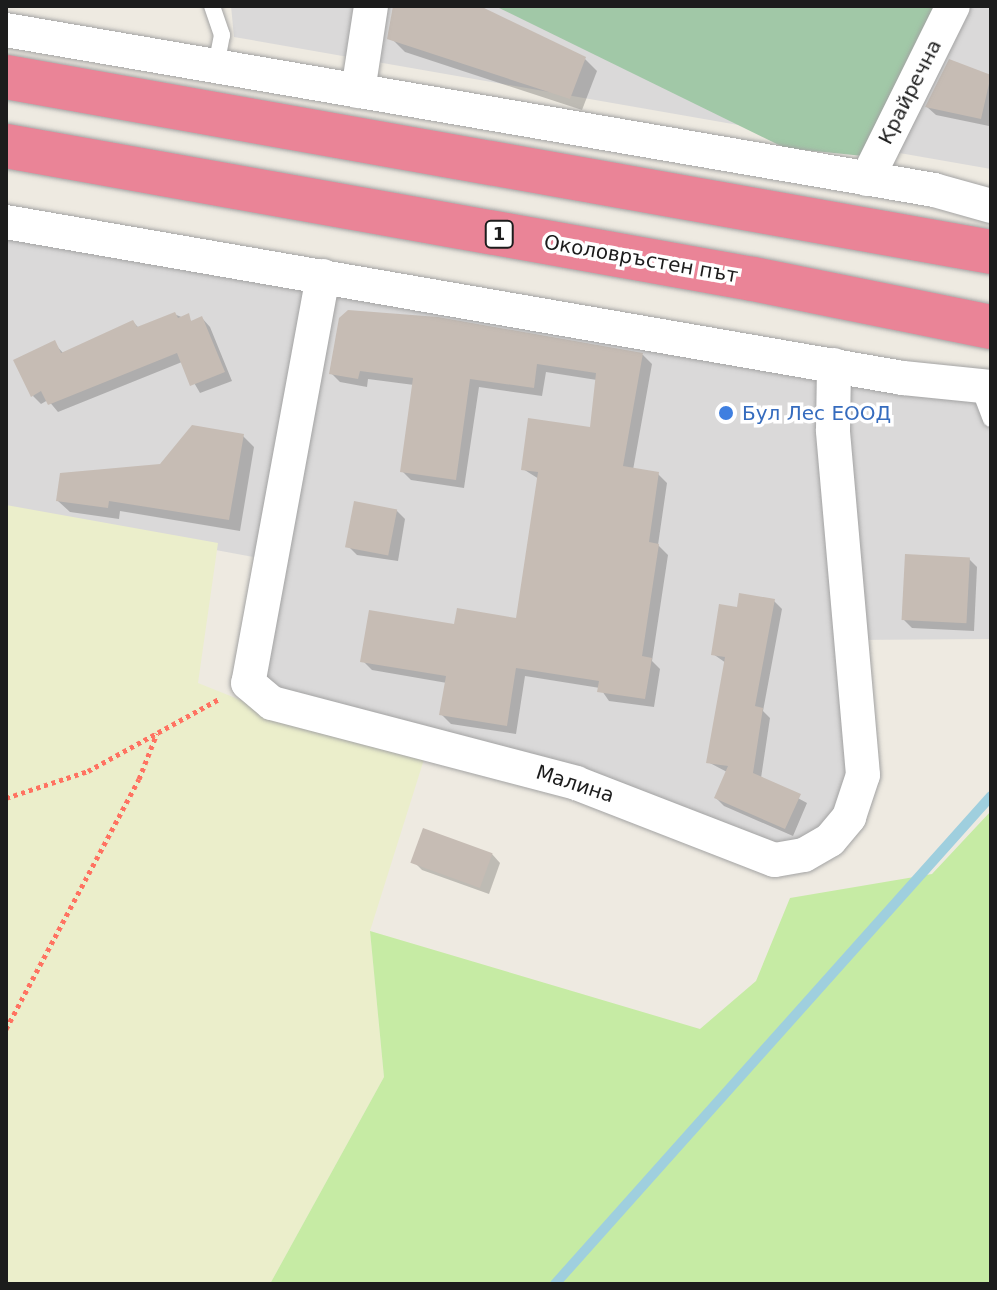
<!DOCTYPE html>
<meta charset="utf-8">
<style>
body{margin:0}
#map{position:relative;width:997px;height:1290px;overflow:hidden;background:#eeeae1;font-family:"DejaVu Sans",sans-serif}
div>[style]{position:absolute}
.residential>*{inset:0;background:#dad9d9}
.farmland>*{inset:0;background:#ebeecb}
.grass>*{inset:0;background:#c6eba4}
.cemetery>*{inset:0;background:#a1c8a7}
.shadow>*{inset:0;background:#0003}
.stream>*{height:10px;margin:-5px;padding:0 5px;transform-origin:5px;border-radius:5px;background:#9fcfde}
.building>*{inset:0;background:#c6bcb4;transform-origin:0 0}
.path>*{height:5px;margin-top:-2.5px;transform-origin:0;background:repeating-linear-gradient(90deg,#ff7261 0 4px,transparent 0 8px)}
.roads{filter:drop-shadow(0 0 2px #a3a3a3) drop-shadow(0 0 2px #a3a3a3)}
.lane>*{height:16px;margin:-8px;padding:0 8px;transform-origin:8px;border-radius:8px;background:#fff}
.street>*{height:34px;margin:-17px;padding:0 17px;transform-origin:17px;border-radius:17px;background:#fff}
.highway>*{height:44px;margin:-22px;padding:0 22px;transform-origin:22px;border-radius:22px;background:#ea8497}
.dots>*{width:22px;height:22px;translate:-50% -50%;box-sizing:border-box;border:4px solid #fff;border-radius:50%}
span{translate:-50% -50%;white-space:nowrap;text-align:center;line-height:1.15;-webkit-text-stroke:7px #fff;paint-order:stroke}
.shield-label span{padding:2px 6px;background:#fff;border:2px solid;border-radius:6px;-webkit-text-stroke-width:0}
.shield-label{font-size:18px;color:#1c1c1c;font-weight:700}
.street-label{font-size:20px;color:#1c1c1c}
.shop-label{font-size:20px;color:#366cbe}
.left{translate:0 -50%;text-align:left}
.frame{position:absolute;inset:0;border:8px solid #1c1c1c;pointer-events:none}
</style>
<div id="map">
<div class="residential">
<div style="clip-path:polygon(231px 6px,991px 6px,991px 169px,234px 37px)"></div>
<div style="clip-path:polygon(6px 235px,991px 398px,991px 639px,850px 640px,863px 775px,804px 855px,248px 683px,270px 560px,6px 511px)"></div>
</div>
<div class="farmland">
<div style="clip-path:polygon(6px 505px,218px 543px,198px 683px,253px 705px,426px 753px,370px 931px,384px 1077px,270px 1284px,6px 1284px)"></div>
</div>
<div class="grass">
<div style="clip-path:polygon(991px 811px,991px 1284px,270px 1284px,384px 1077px,370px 931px,700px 1029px,756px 981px,790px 898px,932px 874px)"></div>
</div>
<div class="cemetery">
<div style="clip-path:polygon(495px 6px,937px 6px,873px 157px,785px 148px)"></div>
</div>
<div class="shadow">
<div style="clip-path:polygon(398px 6px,476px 6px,584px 58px,597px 71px,582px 110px,405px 52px,392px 39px)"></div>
<div style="clip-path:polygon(950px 62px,991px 77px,989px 126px,936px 115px,927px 107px)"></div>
<div style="clip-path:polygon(174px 314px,194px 322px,202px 318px,210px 327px,232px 381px,200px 393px,182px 362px,58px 412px,48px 400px,41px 404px,33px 396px,54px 343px,64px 354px,133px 322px,139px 328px)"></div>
<div style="clip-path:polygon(341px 319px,643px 355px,652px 364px,633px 470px,658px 474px,667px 483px,658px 545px,668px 555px,652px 661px,660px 669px,654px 707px,609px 701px,600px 688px,525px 676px,516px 734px,451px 724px,441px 714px,447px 683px,372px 670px,363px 661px,456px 627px,518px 621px,539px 479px,523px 469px,592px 429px,597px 380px,546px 372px,542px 396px,479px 387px,464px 488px,411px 480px,402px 471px,414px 385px,368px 379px,367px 387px,340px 382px,331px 373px)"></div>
<div style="clip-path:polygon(243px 436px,254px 447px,240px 531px,120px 511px,119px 519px,70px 512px,58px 501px)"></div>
<div style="clip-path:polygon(396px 510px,405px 519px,398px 561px,357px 555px,348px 546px)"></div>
<div style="clip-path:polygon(969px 559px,977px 567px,974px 631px,912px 628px,904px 620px)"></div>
<div style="clip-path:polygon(774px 601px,782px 609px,763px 711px,770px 718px,761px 778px,807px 803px,793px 836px,724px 806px,716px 798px,727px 772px,708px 762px,726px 663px,713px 654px,738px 610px)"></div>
<div style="clip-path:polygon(492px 854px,500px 863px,489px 894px,422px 870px,414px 862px)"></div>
</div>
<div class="stream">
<div style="left:555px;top:1284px;width:654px;rotate:-48.22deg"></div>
</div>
<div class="building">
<div style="clip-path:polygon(393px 6px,480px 6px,586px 57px,570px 99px,387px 39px)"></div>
<div style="clip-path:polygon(949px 59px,991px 75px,981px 119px,925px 107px)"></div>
<div style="clip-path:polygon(348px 310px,438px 317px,643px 353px,623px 466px,659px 472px,649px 542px,659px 544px,642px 656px,652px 658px,645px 699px,597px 692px,599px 681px,516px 668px,507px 726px,439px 715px,446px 676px,360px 662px,369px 610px,454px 624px,457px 608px,516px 618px,538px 472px,521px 470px,528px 418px,590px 427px,596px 373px,537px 364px,534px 388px,470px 379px,456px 480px,400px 472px,413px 378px,360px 371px,358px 379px,329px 374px,339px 318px)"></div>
<div style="clip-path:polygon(175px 312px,178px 318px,189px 313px,191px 321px,202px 316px,225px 372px,190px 386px,177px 353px,48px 405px,41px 391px,31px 397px,13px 360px,55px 340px,61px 353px,133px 320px,137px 327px)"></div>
<div style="clip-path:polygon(192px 425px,244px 434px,229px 520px,109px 501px,108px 508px,56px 501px,60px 473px,160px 464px)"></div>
<div style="left:354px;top:501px;width:44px;height:47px;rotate:11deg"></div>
<div style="left:905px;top:554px;width:65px;height:66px;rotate:3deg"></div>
<div style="clip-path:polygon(739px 593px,775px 599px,755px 706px,763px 708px,753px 773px,801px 794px,785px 829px,714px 798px,728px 766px,706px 763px,725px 657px,711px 655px,719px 604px,737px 607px)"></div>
<div style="left:423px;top:828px;width:74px;height:37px;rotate:20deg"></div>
</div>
<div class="path">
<div style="left:6px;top:798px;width:86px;rotate:-18.2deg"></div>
<div style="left:88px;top:771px;width:149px;rotate:-28.8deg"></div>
<div style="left:6px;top:1029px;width:283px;rotate:-62deg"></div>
<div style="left:139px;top:779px;width:49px;rotate:-68.6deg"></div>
</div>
<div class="roads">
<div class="lane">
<div style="left:212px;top:6px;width:31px;rotate:71deg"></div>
<div style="left:222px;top:35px;width:33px;rotate:101deg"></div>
<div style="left:979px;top:388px;width:33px;rotate:69deg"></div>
</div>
<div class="street">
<div style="left:6px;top:30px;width:942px;rotate:9.78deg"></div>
<div style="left:934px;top:190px;width:59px;rotate:15.7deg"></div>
<div style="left:358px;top:91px;width:86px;rotate:-81.3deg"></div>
<div style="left:867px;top:179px;width:193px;rotate:-63.6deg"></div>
<div style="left:6px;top:222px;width:910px;rotate:9.87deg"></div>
<div style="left:903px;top:378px;width:88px;rotate:5.8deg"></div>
<div style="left:323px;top:276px;width:414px;rotate:100.4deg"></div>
<div style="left:248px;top:683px;width:31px;rotate:40deg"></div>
<div style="left:272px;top:703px;width:314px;rotate:14.7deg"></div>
<div style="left:576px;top:783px;width:213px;rotate:21.2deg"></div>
<div style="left:775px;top:860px;width:29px;rotate:-10deg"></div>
<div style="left:804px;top:855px;width:30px;rotate:-30deg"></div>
<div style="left:830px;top:840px;width:30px;rotate:-50deg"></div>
<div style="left:849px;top:817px;width:44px;rotate:-71.6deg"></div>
<div style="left:863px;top:775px;width:346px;rotate:-95deg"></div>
<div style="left:833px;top:430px;width:65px;rotate:-89.1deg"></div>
</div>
<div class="highway">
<div style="left:6px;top:77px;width:1000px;rotate:10.07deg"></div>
<div style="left:6px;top:146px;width:759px;rotate:10.1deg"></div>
<div style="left:753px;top:279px;width:243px;rotate:11.4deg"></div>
</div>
</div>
<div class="dots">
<div style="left:726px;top:413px;background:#3f7fe0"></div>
</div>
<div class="shield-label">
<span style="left:499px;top:234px">1</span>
</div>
<div class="street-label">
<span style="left:910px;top:92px;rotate:-63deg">Крайречна</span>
<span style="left:641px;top:259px;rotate:10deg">Околовръстен път</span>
<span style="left:575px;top:784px;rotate:18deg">Малина</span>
</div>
<div class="shop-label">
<span class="left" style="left:742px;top:413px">Бул Лес ЕООД</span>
</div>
<div class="frame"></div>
</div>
